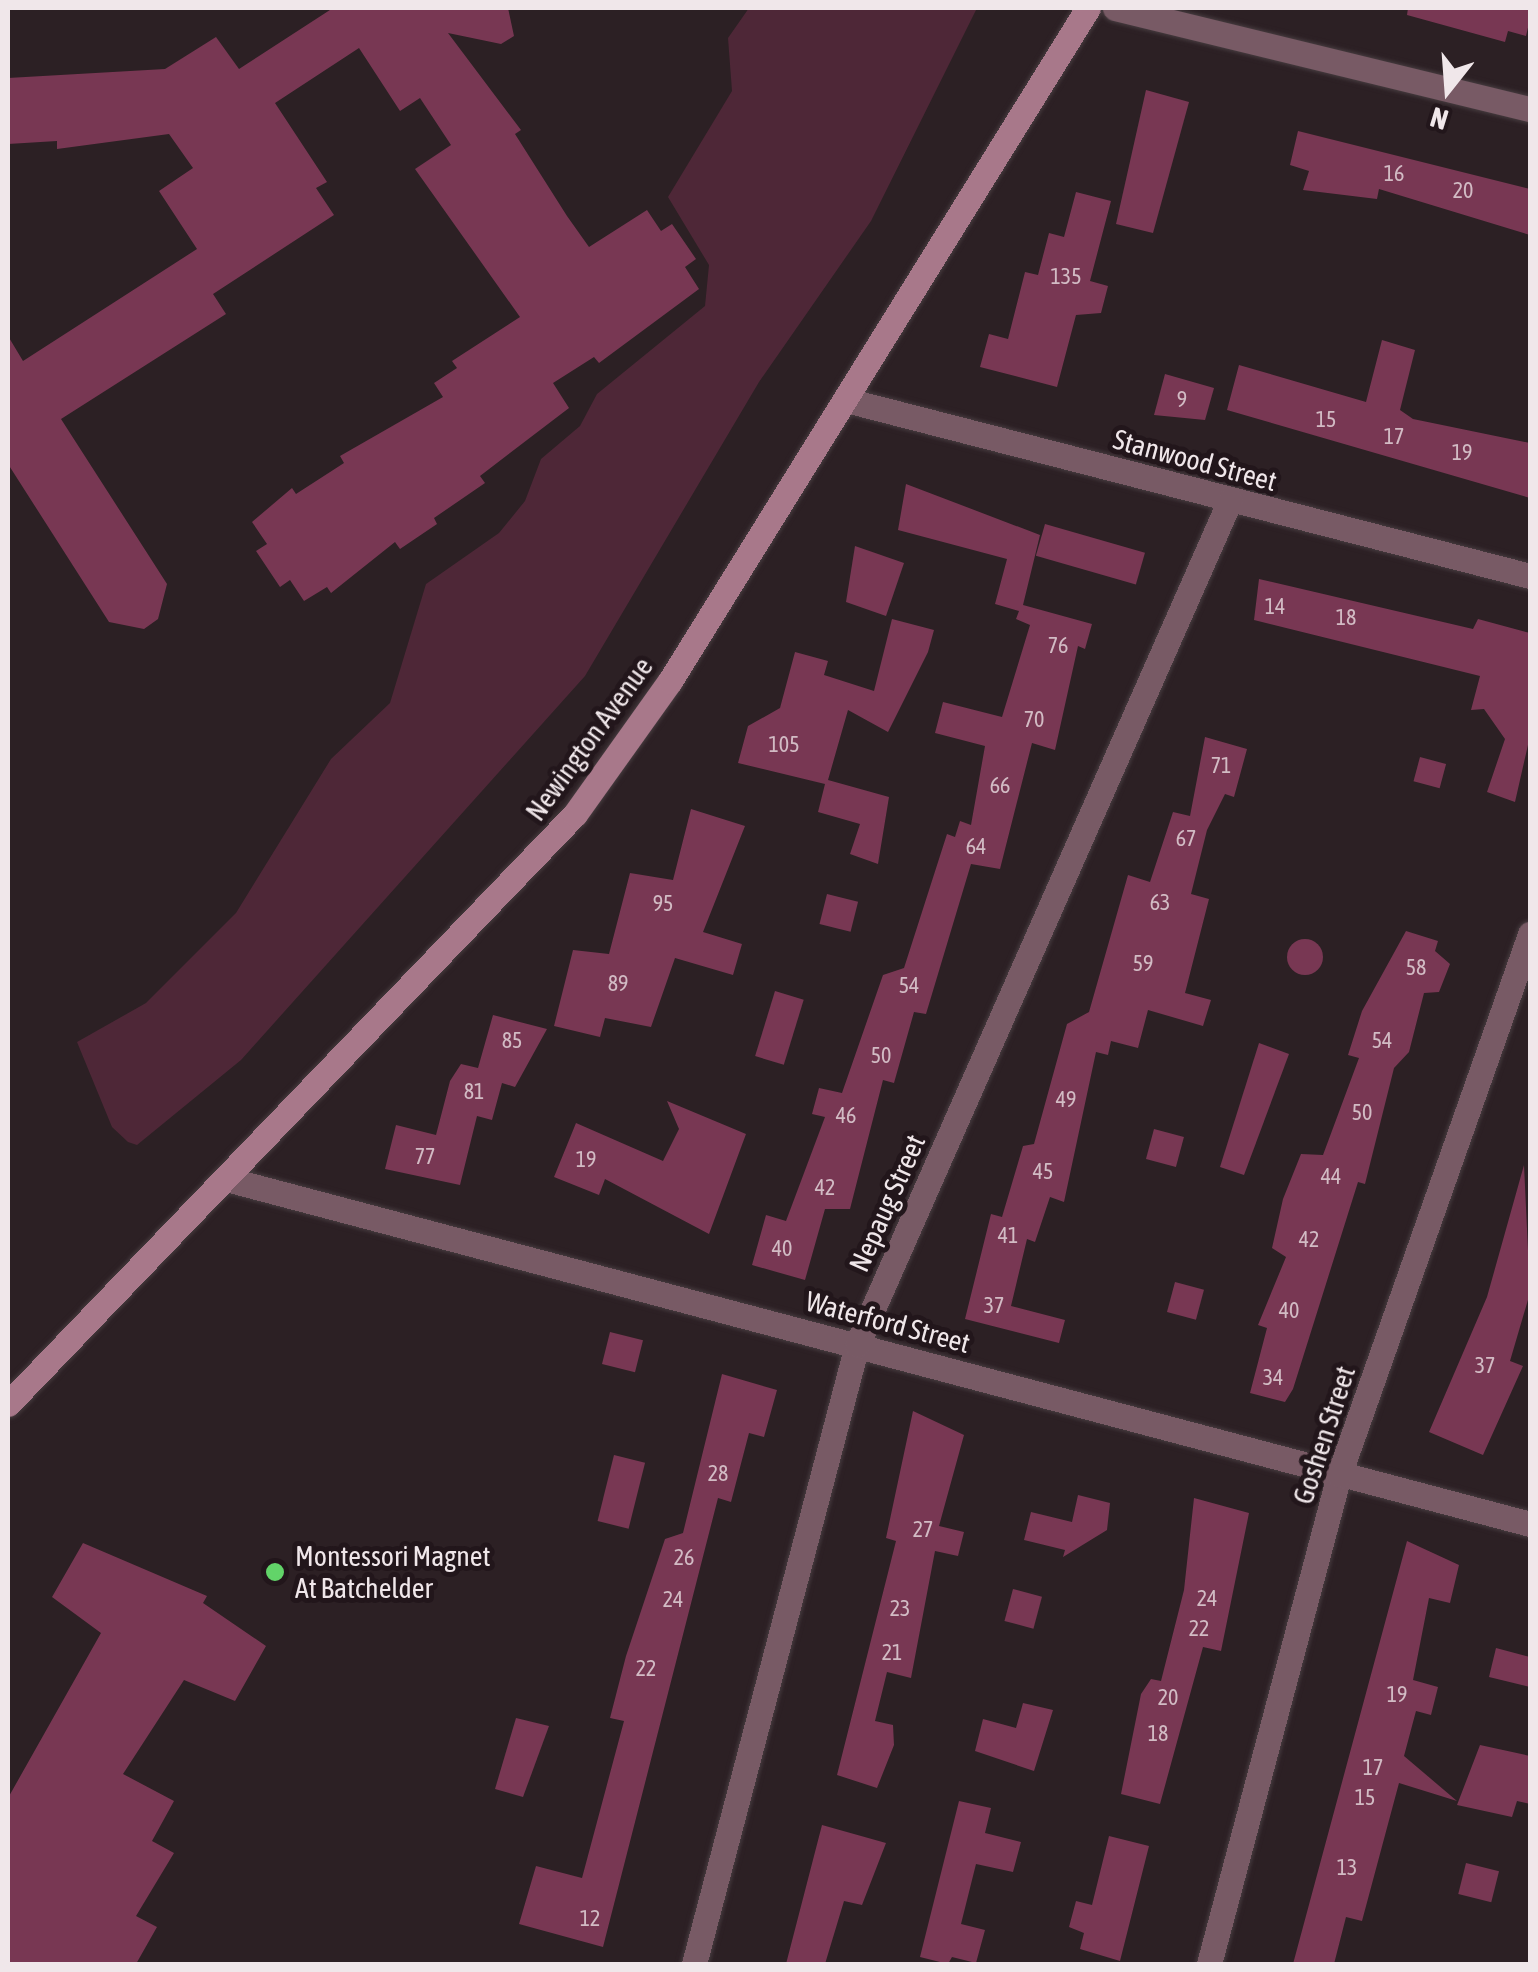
<!DOCTYPE html>
<style>
body{margin:0}
#map{position:relative;width:1538px;height:1972px;overflow:hidden;background:#2c2024;font-family:"Asap Condensed",sans-serif}
div>[style]{position:absolute}
.green>*{inset:0;background:#4e2737}
.building>*{inset:0;background:#783753;transform-origin:0 0}
.round{border-radius:50%}
.roads{filter:drop-shadow(0 0 2px #473c40) drop-shadow(0 0 2px #473c40)}
.minor>*{height:25px;margin:-12.5px;padding:0 12.5px;transform-origin:12.5px;border-radius:12.5px;background:#785a65}
.secondary>*{height:25px;margin:-12.5px;padding:0 12.5px;transform-origin:12.5px;border-radius:12.5px;background:#a8788a}
.dots>*{width:28px;height:28px;translate:-50% -50%;box-sizing:border-box;border:5px solid #22161b;border-radius:50%}
span{translate:-50% -50%;white-space:nowrap;text-align:center;line-height:1.15;-webkit-text-stroke:10px #22161b;paint-order:stroke}
.number-label{font-size:22px;color:#d2bbc4}
.number-label span{-webkit-text-stroke-width:0}
.street-label{font-size:28px;color:#f0e7ea}
.poi-label{font-size:28px;color:#f0e7ea}
.left{translate:0 -50%;text-align:left}
.frame{position:absolute;inset:0;border:10px solid #f0e7ea;pointer-events:none}
.north{position:absolute;left:1398px;top:40px;width:100px;height:100px;-webkit-text-stroke:8px #22161b;paint-order:stroke;rotate:197deg;font-size:28px;font-weight:700;line-height:40px;text-align:center;color:#f0e7ea}
.north::after{content:'';display:block;margin:auto;width:35px;height:45px;background:#f0e7ea;clip-path:polygon(50% 0,100% 100%,50% 72%,0 100%)}
</style>
<div id="map">
<div class="green">
<div style="clip-path:polygon(749px 8px,977px 8px,871px 221px,759px 382px,585px 676px,241px 1060px,137px 1145px,128px 1142px,112px 1127px,77px 1042px,146px 1003px,236px 913px,331px 759px,390px 703px,426px 584px,499px 533px,525px 501px,541px 459px,580px 426px,597px 394px,705px 306px,709px 265px,668px 197px,732px 91px,728px 38px)"></div>
</div>
<div class="building">
<div style="clip-path:polygon(333px 8px,508px 8px,514px 36px,501px 44px,448px 33px,521px 130px,515px 134px,567px 216px,589px 247px,647px 210px,661px 231px,672px 224px,696px 259px,685px 267px,699px 289px,599px 363px,594px 357px,553px 383px,569px 408px,480px 476px,485px 483px,434px 518px,437px 524px,400px 549px,395px 542px,331px 593px,327px 587px,304px 601px,290px 580px,280px 587px,256px 551px,267px 544px,252px 522px,292px 488px,296px 494px,344px 463px,340px 456px,443px 397px,434px 383px,457px 368px,452px 361px,520px 317px,415px 169px,451px 145px,420px 98px,400px 111px,359px 48px,275px 103px,327px 182px,316px 188px,334px 215px,213px 294px,226px 314px,61px 419px,167px 584px,158px 619px,144px 629px,109px 622px,8px 464px,8px 336px,23px 361px,197px 249px,159px 191px,193px 168px,169px 134px,57px 149px,57px 141px,8px 144px,8px 78px,165px 69px,216px 37px,239px 69px)"></div>
<div style="clip-path:polygon(1408px 8px,1530px 8px,1530px 19px,1526px 36px,1508px 31px,1505px 42px,1407px 15px)"></div>
<div style="clip-path:polygon(1146px 90px,1189px 102px,1153px 233px,1116px 224px)"></div>
<div style="clip-path:polygon(1298px 131px,1530px 189px,1530px 235px,1379px 189px,1377px 199px,1303px 190px,1309px 171px,1290px 165px)"></div>
<div style="clip-path:polygon(1076px 192px,1111px 201px,1090px 281px,1108px 286px,1101px 313px,1076px 315px,1057px 387px,980px 367px,989px 334px,1008px 339px,1025px 272px,1038px 275px,1049px 233px,1064px 237px)"></div>
<div style="clip-path:polygon(1382px 340px,1415px 350px,1400px 410px,1413px 419px,1530px 443px,1530px 498px,1227px 410px,1239px 365px,1366px 402px)"></div>
<div style="clip-path:polygon(1165px 374px,1214px 388px,1205px 420px,1154px 415px)"></div>
<div style="clip-path:polygon(906px 484px,1040px 535px,1023px 605px,1092px 624px,1085px 649px,1078px 646px,1055px 750px,1032px 743px,1000px 869px,971px 864px,926px 1014px,914px 1012px,894px 1083px,883px 1080px,850px 1209px,825px 1209px,805px 1280px,752px 1265px,766px 1215px,786px 1221px,825px 1117px,812px 1114px,819px 1088px,842px 1093px,883px 975px,904px 968px,947px 834px,955px 837px,960px 821px,971px 825px,985px 746px,935px 733px,943px 702px,1002px 717px,1030px 625px,1016px 619px,1019px 611px,995px 604px,1007px 559px,898px 530px)"></div>
<div style="left:1045px;top:524px;width:104px;height:33px;rotate:16deg"></div>
<div style="clip-path:polygon(855px 546px,904px 563px,886px 616px,846px 602px)"></div>
<div style="clip-path:polygon(1259px 579px,1473px 629px,1478px 619px,1530px 633px,1530px 736px,1515px 802px,1487px 792px,1505px 739px,1484px 709px,1471px 710px,1480px 676px,1254px 620px)"></div>
<div style="clip-path:polygon(892px 619px,934px 630px,928px 652px,888px 732px,848px 710px,828px 780px,889px 797px,878px 864px,850px 854px,860px 824px,818px 812px,825px 784px,738px 763px,748px 726px,780px 708px,795px 652px,828px 661px,824px 675px,874px 691px)"></div>
<div style="clip-path:polygon(1205px 737px,1247px 749px,1234px 797px,1225px 794px,1207px 830px,1191px 894px,1209px 899px,1185px 993px,1211px 1000px,1203px 1026px,1148px 1010px,1138px 1048px,1111px 1041px,1108px 1055px,1096px 1052px,1064px 1202px,1050px 1197px,1035px 1242px,1027px 1239px,1011px 1306px,1065px 1320px,1059px 1343px,965px 1319px,991px 1214px,1002px 1217px,1023px 1146px,1034px 1144px,1067px 1024px,1089px 1012px,1128px 875px,1150px 882px,1173px 812px,1190px 816px)"></div>
<div style="left:1420px;top:757px;width:27px;height:25px;rotate:15deg"></div>
<div style="clip-path:polygon(691px 809px,745px 826px,703px 932px,742px 944px,733px 975px,675px 958px,651px 1027px,605px 1018px,600px 1037px,554px 1026px,573px 950px,609px 954px,630px 873px,673px 880px)"></div>
<div style="left:827px;top:894px;width:32px;height:31px;rotate:14deg"></div>
<div style="clip-path:polygon(1406px 931px,1438px 941px,1435px 951px,1450px 964px,1439px 992px,1424px 993px,1409px 1052px,1394px 1068px,1365px 1184px,1358px 1182px,1293px 1389px,1285px 1402px,1250px 1393px,1267px 1328px,1258px 1325px,1286px 1257px,1272px 1248px,1283px 1199px,1301px 1154px,1323px 1155px,1359px 1058px,1348px 1055px,1362px 1011px)"></div>
<div class="round" style="left:1287px;top:939px;width:36px;height:36px"></div>
<div style="left:775px;top:991px;width:30px;height:68px;rotate:17deg"></div>
<div style="clip-path:polygon(493px 1015px,547px 1029px,515px 1087px,502px 1083px,492px 1120px,477px 1116px,460px 1185px,385px 1169px,396px 1125px,436px 1135px,450px 1081px,461px 1064px,478px 1068px)"></div>
<div style="clip-path:polygon(1259px 1043px,1289px 1054px,1244px 1175px,1220px 1167px)"></div>
<div style="clip-path:polygon(667px 1101px,746px 1134px,709px 1234px,605px 1179px,599px 1195px,554px 1177px,576px 1123px,663px 1161px,679px 1129px)"></div>
<div style="left:1154px;top:1129px;width:31px;height:31px;rotate:15deg"></div>
<div style="clip-path:polygon(1524px 1165px,1530px 1293px,1510px 1361px,1523px 1366px,1483px 1455px,1429px 1432px,1487px 1297px)"></div>
<div style="left:1175px;top:1282px;width:30px;height:31px;rotate:15deg"></div>
<div style="left:610px;top:1332px;width:34px;height:33px;rotate:14deg"></div>
<div style="clip-path:polygon(722px 1374px,777px 1390px,764px 1437px,749px 1433px,731px 1502px,718px 1498px,603px 1947px,519px 1924px,536px 1866px,582px 1878px,624px 1721px,610px 1718px,626px 1656px,665px 1539px,683px 1533px)"></div>
<div style="clip-path:polygon(913px 1411px,964px 1435px,939px 1526px,964px 1532px,958px 1556px,935px 1551px,911px 1678px,887px 1672px,875px 1721px,893px 1725px,894px 1745px,877px 1788px,837px 1775px,896px 1541px,886px 1538px)"></div>
<div style="left:614px;top:1455px;width:32px;height:68px;rotate:14deg"></div>
<div style="clip-path:polygon(1078px 1495px,1110px 1503px,1107px 1530px,1063px 1557px,1065px 1550px,1024px 1540px,1031px 1512px,1072px 1522px)"></div>
<div style="clip-path:polygon(1194px 1498px,1249px 1513px,1221px 1651px,1203px 1647px,1160px 1804px,1121px 1794px,1141px 1694px,1151px 1679px,1161px 1681px,1184px 1590px)"></div>
<div style="clip-path:polygon(1407px 1541px,1459px 1565px,1450px 1603px,1429px 1598px,1413px 1680px,1438px 1687px,1431px 1715px,1416px 1711px,1404px 1756px,1457px 1801px,1399px 1783px,1362px 1921px,1346px 1917px,1334px 1964px,1293px 1964px)"></div>
<div style="clip-path:polygon(83px 1543px,207px 1596px,203px 1603px,266px 1646px,235px 1701px,184px 1680px,123px 1774px,174px 1801px,152px 1841px,174px 1853px,136px 1916px,157px 1927px,136px 1964px,8px 1964px,8px 1798px,101px 1633px,52px 1597px)"></div>
<div style="left:1013px;top:1589px;width:30px;height:33px;rotate:15deg"></div>
<div style="clip-path:polygon(1496px 1648px,1530px 1657px,1530px 1687px,1489px 1677px)"></div>
<div style="clip-path:polygon(1023px 1703px,1053px 1710px,1034px 1771px,975px 1751px,983px 1719px,1016px 1728px)"></div>
<div style="clip-path:polygon(516px 1718px,549px 1726px,523px 1797px,495px 1789px)"></div>
<div style="clip-path:polygon(1480px 1745px,1530px 1756px,1530px 1804px,1517px 1801px,1512px 1817px,1457px 1805px)"></div>
<div style="clip-path:polygon(959px 1801px,991px 1808px,985px 1833px,1021px 1842px,1013px 1872px,976px 1864px,961px 1924px,985px 1930px,976px 1963px,952px 1957px,948px 1964px,920px 1957px)"></div>
<div style="clip-path:polygon(822px 1825px,886px 1843px,862px 1905px,844px 1901px,825px 1964px,786px 1964px)"></div>
<div style="clip-path:polygon(1109px 1836px,1149px 1846px,1120px 1961px,1080px 1949px,1084px 1933px,1069px 1927px,1076px 1901px,1092px 1905px)"></div>
<div style="left:1466px;top:1863px;width:34px;height:32px;rotate:14deg"></div>
</div>
<div class="roads">
<div class="minor">
<div style="left:1115px;top:8px;width:427px;rotate:13.7deg"></div>
<div style="left:846px;top:400px;width:706px;rotate:14.43deg"></div>
<div style="left:230px;top:1180px;width:1345px;rotate:14.82deg"></div>
<div style="left:694px;top:1964px;width:640px;rotate:-75.25deg"></div>
<div style="left:857px;top:1345px;width:924px;rotate:-66.18deg"></div>
<div style="left:1209px;top:1964px;width:506px;rotate:-75.11deg"></div>
<div style="left:1339px;top:1475px;width:574px;rotate:-70.55deg"></div>
</div>
<div class="secondary">
<div style="left:8px;top:1404px;width:818px;rotate:-46.14deg"></div>
<div style="left:575px;top:814px;width:163px;rotate:-54.5deg"></div>
<div style="left:670px;top:681px;width:792px;rotate:-58.16deg"></div>
</div>
</div>
<div class="dots">
<div style="left:275px;top:1572px;background:#62d469"></div>
</div>
<div class="number-label">
<span style="left:1394px;top:174px">16</span>
<span style="left:1463px;top:191px">20</span>
<span style="left:1066px;top:277px">135</span>
<span style="left:1182px;top:400px">9</span>
<span style="left:1326px;top:420px">15</span>
<span style="left:1394px;top:437px">17</span>
<span style="left:1462px;top:453px">19</span>
<span style="left:1275px;top:607px">14</span>
<span style="left:1346px;top:618px">18</span>
<span style="left:1058px;top:646px">76</span>
<span style="left:1034px;top:720px">70</span>
<span style="left:784px;top:745px">105</span>
<span style="left:1221px;top:766px">71</span>
<span style="left:1000px;top:786px">66</span>
<span style="left:1186px;top:839px">67</span>
<span style="left:976px;top:847px">64</span>
<span style="left:1160px;top:903px">63</span>
<span style="left:663px;top:904px">95</span>
<span style="left:1143px;top:964px">59</span>
<span style="left:1416px;top:968px">58</span>
<span style="left:618px;top:984px">89</span>
<span style="left:909px;top:986px">54</span>
<span style="left:512px;top:1041px">85</span>
<span style="left:1382px;top:1041px">54</span>
<span style="left:881px;top:1056px">50</span>
<span style="left:474px;top:1092px">81</span>
<span style="left:1066px;top:1100px">49</span>
<span style="left:1362px;top:1113px">50</span>
<span style="left:846px;top:1116px">46</span>
<span style="left:425px;top:1157px">77</span>
<span style="left:586px;top:1160px">19</span>
<span style="left:1043px;top:1172px">45</span>
<span style="left:1331px;top:1177px">44</span>
<span style="left:825px;top:1188px">42</span>
<span style="left:1008px;top:1236px">41</span>
<span style="left:1309px;top:1240px">42</span>
<span style="left:782px;top:1249px">40</span>
<span style="left:994px;top:1306px">37</span>
<span style="left:1289px;top:1311px">40</span>
<span style="left:1485px;top:1366px">37</span>
<span style="left:1273px;top:1378px">34</span>
<span style="left:718px;top:1474px">28</span>
<span style="left:923px;top:1530px">27</span>
<span style="left:684px;top:1558px">26</span>
<span style="left:1207px;top:1599px">24</span>
<span style="left:673px;top:1600px">24</span>
<span style="left:900px;top:1609px">23</span>
<span style="left:1199px;top:1629px">22</span>
<span style="left:892px;top:1653px">21</span>
<span style="left:646px;top:1669px">22</span>
<span style="left:1397px;top:1695px">19</span>
<span style="left:1168px;top:1698px">20</span>
<span style="left:1158px;top:1734px">18</span>
<span style="left:1373px;top:1768px">17</span>
<span style="left:1365px;top:1798px">15</span>
<span style="left:1347px;top:1868px">13</span>
<span style="left:590px;top:1919px">12</span>
</div>
<div class="street-label">
<span style="left:1195px;top:460px;rotate:15deg">Stanwood Street</span>
<span style="left:589px;top:739px;rotate:-54deg">Newington Avenue</span>
<span style="left:887px;top:1203px;rotate:-66deg">Nepaug Street</span>
<span style="left:888px;top:1322px;rotate:15deg">Waterford Street</span>
<span style="left:1324px;top:1435px;rotate:-72deg">Goshen Street</span>
</div>
<div class="poi-label">
<span class="left" style="left:295px;top:1572px">Montessori Magnet<br>At Batchelder</span>
</div>
<div class="frame"></div>
<div class="north">N</div>
</div>
